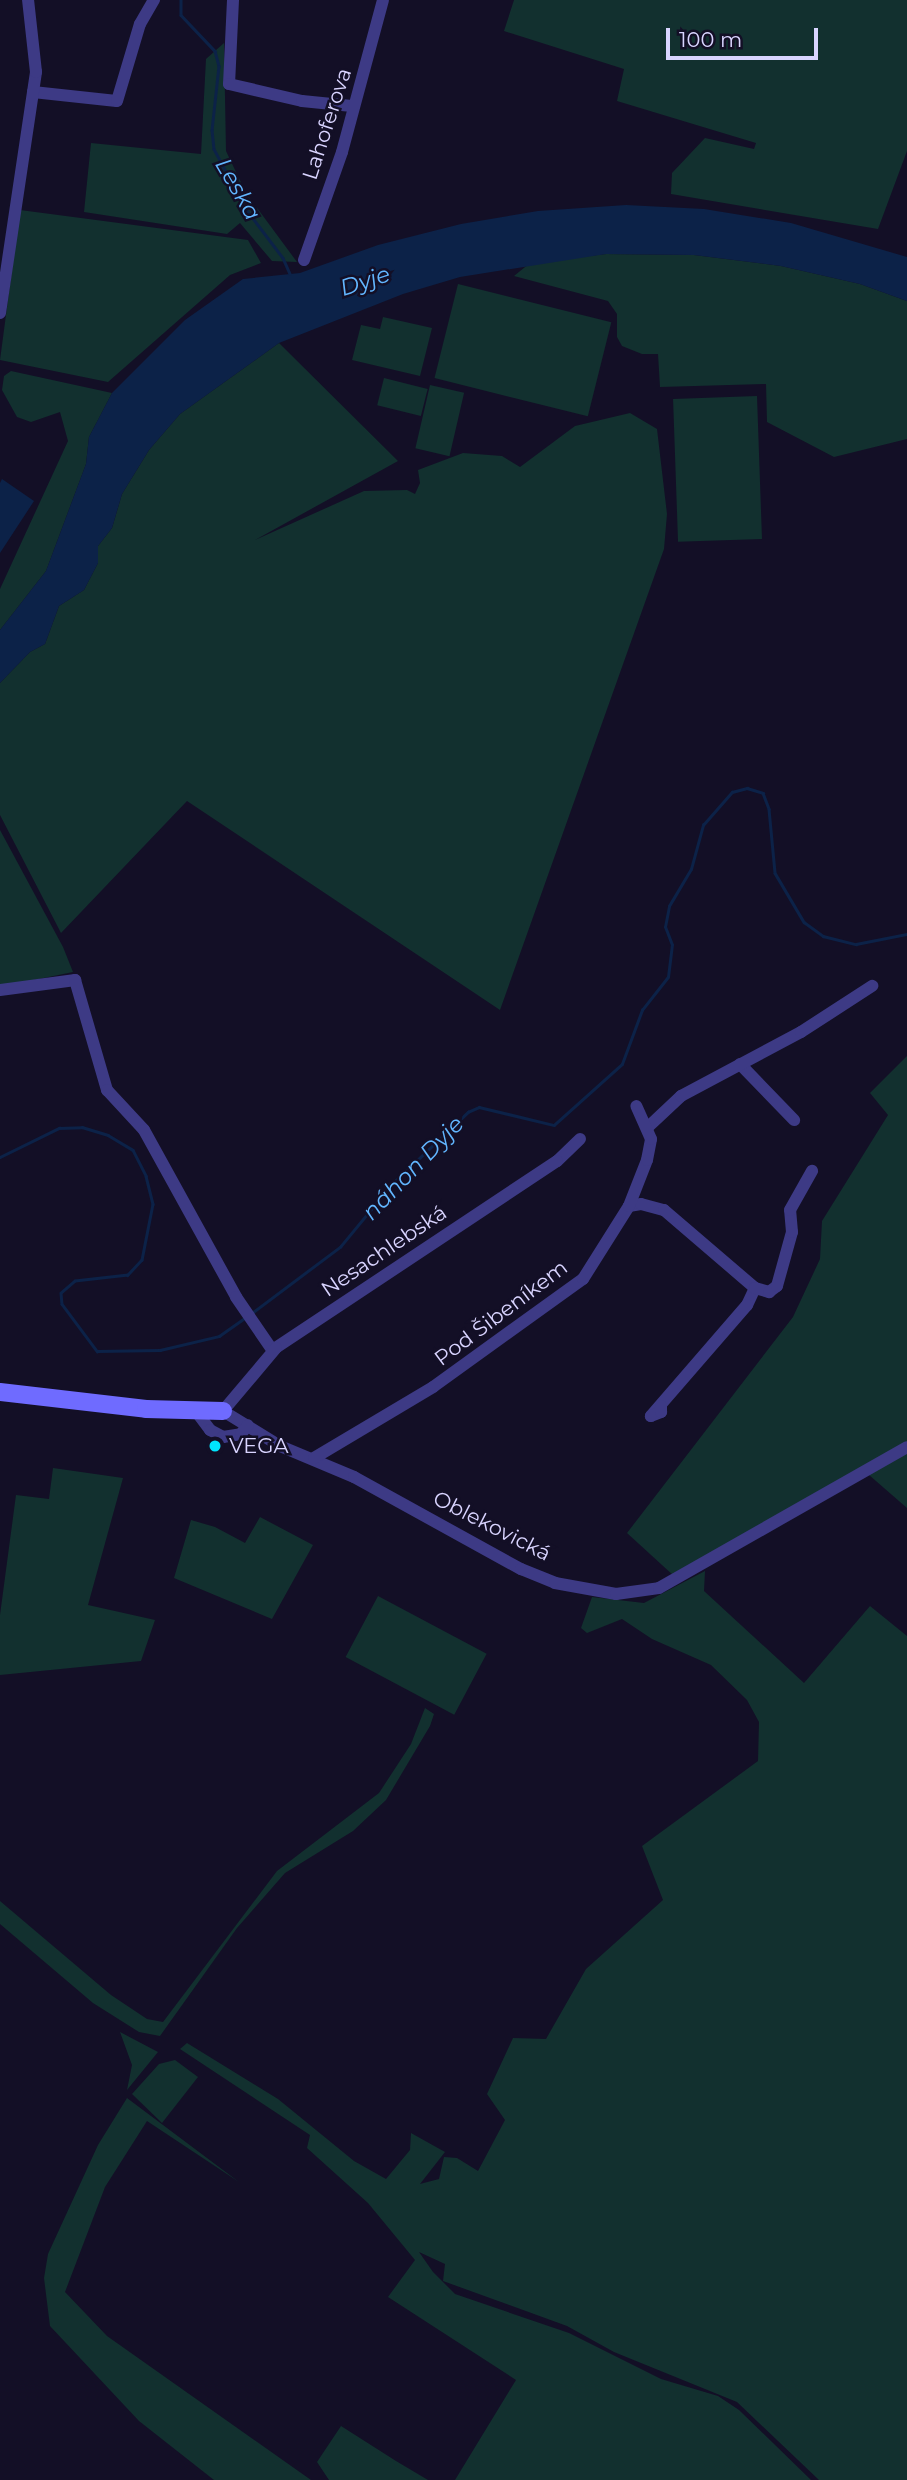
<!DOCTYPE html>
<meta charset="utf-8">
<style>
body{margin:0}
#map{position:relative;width:907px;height:2480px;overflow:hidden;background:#130f26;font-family:Montserrat,sans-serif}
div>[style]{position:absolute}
.green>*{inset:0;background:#12302f;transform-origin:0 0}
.water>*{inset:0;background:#0c2248}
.stream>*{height:2.5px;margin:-1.25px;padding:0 1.25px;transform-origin:1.25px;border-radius:1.25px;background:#0c2248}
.street>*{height:12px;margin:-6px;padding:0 6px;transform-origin:6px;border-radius:6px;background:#3d3a85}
.secondary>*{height:18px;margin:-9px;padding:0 9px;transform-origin:9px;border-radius:9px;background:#6f6bff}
.dots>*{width:19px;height:19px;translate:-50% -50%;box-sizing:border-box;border:4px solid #130f26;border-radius:50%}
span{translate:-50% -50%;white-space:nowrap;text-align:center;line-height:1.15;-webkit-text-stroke:5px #130f26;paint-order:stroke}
.street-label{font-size:21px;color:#d9d4ff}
.poi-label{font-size:21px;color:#d9d4ff}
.left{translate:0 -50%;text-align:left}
.water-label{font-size:23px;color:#62b6ff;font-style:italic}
.scale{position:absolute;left:666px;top:28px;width:152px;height:32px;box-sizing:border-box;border:4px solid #d9d4ff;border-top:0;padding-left:9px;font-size:21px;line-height:24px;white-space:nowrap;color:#d9d4ff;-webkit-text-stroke:5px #130f26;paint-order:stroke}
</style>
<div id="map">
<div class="green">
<div style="clip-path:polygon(514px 0,907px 0,907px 151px,878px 229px,671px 194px,672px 173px,705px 138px,754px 149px,756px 143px,617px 101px,624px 69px,504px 31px)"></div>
<div style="clip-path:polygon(224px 43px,226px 151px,246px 193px,297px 262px,272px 261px,240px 223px,227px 234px,84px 212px,91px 143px,201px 154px,206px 59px)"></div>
<div style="clip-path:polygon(20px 210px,248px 240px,261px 263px,230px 275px,108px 382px,0 360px)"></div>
<div style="clip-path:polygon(606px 254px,694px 255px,781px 266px,860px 284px,907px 301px,907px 439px,834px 457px,767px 422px,766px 384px,660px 387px,658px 354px,642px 354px,622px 346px,617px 337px,617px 314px,608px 301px,514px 276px,530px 263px)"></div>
<div style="left:458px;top:284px;width:158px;height:97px;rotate:14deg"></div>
<div style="clip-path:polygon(383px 317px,432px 328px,420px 376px,352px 360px,361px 325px,380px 329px)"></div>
<div style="clip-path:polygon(279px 343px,398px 461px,255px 540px,364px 491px,407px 490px,415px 494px,420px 483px,418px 470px,463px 453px,502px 456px,520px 467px,575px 426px,630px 413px,657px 429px,667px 514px,664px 549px,500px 1010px,187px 801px,61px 933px,0 815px,0 683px,30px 652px,45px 644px,59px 606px,84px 590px,98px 563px,98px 546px,112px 528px,122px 494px,149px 450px,180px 414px)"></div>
<div style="clip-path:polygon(11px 371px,112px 393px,89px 437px,86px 464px,46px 571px,0 630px,0 589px,68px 441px,60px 412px,31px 422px,17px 417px,2px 390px,4px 376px)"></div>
<div style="left:384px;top:378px;width:45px;height:28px;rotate:14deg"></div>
<div style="left:430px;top:385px;width:35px;height:65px;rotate:13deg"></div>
<div style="left:757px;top:396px;width:143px;height:84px;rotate:88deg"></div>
<div style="clip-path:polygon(0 830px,63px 947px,73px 972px,0 987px)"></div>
<div style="clip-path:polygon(907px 1056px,907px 1508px,861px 1468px,674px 1576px,627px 1533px,793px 1317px,820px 1259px,822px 1221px,888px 1115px,870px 1093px)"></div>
<div style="clip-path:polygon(53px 1468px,123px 1478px,88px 1605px,155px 1620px,141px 1661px,0 1675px,0 1615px,16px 1495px,49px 1499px)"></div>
<div style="clip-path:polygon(260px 1517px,313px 1545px,272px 1619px,174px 1578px,191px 1520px,215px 1527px,245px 1543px)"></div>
<div style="clip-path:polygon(705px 1571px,704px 1591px,804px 1683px,870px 1606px,907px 1636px,907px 2480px,819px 2480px,737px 2402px,614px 2352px,567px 2326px,443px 2281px,445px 2264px,419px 2252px,433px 2272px,455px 2294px,569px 2333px,661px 2379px,718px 2396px,739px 2410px,811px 2480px,455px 2480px,516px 2380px,388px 2297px,415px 2260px,368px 2203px,307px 2148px,310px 2135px,180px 2049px,187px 2043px,278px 2099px,354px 2161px,386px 2179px,410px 2150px,411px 2133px,445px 2152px,420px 2184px,439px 2179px,444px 2157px,457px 2158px,478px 2171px,505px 2120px,487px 2094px,513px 2038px,546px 2039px,586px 1969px,663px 1900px,642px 1846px,758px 1761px,759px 1722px,747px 1700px,711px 1665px,652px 1639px,622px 1619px,587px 1633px,581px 1628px,592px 1597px,644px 1603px)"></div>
<div style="left:378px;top:1596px;width:123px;height:69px;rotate:28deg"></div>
<div style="clip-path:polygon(425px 1708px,434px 1714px,430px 1726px,386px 1800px,353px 1831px,285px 1873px,237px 1928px,160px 2036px,139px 2032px,93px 2003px,0 1924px,0 1901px,111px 1995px,147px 2019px,163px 2022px,277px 1871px,379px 1793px,411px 1744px)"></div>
<div style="clip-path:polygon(120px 2032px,158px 2052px,127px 2090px,132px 2065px)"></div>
<div style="clip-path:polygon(175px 2060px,198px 2077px,162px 2123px,132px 2094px,159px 2064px)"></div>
<div style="clip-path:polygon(127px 2098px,239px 2182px,147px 2121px,105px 2187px,65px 2292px,107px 2336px,311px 2480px,214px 2480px,139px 2421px,50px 2326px,44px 2278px,48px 2254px,98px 2145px)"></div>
<div style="clip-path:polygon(341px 2426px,396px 2461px,428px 2480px,329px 2480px,317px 2462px)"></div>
</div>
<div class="water">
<div style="clip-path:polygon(626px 205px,704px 209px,791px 223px,907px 257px,907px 301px,860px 284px,781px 266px,694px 255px,606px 254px,460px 277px,403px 294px,279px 343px,180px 414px,149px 450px,122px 494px,112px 528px,98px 546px,98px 563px,84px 590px,59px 606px,45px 644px,30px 652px,0 683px,0 630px,46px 571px,86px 464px,89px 437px,112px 393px,185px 320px,243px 279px,300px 273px,378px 245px,461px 224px,538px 211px)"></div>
<div style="clip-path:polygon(2px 479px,34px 501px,0 553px,0 483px)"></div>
</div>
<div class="stream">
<div style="left:181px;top:0;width:15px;rotate:90deg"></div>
<div style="left:181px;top:15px;width:50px;rotate:46.6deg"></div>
<div style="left:215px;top:51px;width:16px;rotate:75deg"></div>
<div style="left:219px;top:66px;width:64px;rotate:96.2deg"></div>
<div style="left:212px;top:130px;width:19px;rotate:84deg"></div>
<div style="left:214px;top:149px;width:68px;rotate:61.9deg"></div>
<div style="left:246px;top:209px;width:61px;rotate:52.9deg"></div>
<div style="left:283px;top:258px;width:17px;rotate:66deg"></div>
<div style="left:0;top:1157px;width:66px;rotate:-26.2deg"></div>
<div style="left:59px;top:1128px;width:23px;rotate:-2deg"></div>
<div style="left:82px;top:1127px;width:27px;rotate:17deg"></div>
<div style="left:108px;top:1135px;width:29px;rotate:31deg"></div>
<div style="left:133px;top:1150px;width:29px;rotate:63deg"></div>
<div style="left:146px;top:1176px;width:29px;rotate:76deg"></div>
<div style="left:153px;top:1204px;width:57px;rotate:101.1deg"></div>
<div style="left:142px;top:1260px;width:21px;rotate:133deg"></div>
<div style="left:128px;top:1275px;width:53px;rotate:173.5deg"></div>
<div style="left:75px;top:1281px;width:18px;rotate:139deg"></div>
<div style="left:61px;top:1293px;width:11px;rotate:85deg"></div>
<div style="left:62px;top:1304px;width:59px;rotate:53.3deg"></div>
<div style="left:97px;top:1351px;width:63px;rotate:-0.9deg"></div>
<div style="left:160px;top:1350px;width:61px;rotate:-13.3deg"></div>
<div style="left:219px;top:1336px;width:32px;rotate:-35deg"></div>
<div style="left:253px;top:1312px;width:109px;rotate:-36.8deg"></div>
<div style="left:340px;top:1247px;width:82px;rotate:-50.5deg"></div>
<div style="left:392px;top:1184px;width:105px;rotate:-43.5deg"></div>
<div style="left:468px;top:1112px;width:12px;rotate:-24deg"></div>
<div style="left:479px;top:1107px;width:77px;rotate:13.5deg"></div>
<div style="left:554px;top:1125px;width:91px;rotate:-41.9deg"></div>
<div style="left:622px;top:1064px;width:58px;rotate:-69.7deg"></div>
<div style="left:642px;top:1010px;width:42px;rotate:-51.8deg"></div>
<div style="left:668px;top:977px;width:32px;rotate:-83deg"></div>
<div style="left:672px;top:945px;width:19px;rotate:-111deg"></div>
<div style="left:665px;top:927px;width:21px;rotate:-79deg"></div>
<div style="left:669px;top:906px;width:43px;rotate:-59.3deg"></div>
<div style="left:691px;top:869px;width:46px;rotate:-74.7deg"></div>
<div style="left:703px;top:825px;width:44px;rotate:-48.7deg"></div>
<div style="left:732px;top:792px;width:16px;rotate:-15deg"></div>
<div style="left:747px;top:788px;width:17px;rotate:17deg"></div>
<div style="left:763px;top:793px;width:17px;rotate:69deg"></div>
<div style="left:769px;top:809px;width:64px;rotate:84.6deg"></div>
<div style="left:775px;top:873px;width:57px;rotate:59.4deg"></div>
<div style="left:804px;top:922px;width:24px;rotate:36deg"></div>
<div style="left:823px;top:936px;width:34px;rotate:14deg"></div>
<div style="left:856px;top:944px;width:52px;rotate:-11.1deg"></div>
</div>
<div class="street">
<div style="left:233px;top:0;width:84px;rotate:92.7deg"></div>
<div style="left:229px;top:84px;width:75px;rotate:13.1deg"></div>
<div style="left:302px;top:101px;width:50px;rotate:5.7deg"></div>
<div style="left:33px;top:92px;width:84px;rotate:6.1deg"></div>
<div style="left:117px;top:101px;width:80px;rotate:-73.4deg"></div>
<div style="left:140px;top:24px;width:28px;rotate:-60deg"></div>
<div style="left:304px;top:260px;width:114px;rotate:-70.6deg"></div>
<div style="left:342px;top:152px;width:157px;rotate:-74.9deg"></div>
<div style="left:0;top:313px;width:244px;rotate:-81.5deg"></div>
<div style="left:36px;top:72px;width:72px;rotate:-96.3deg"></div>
<div style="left:0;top:990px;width:76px;rotate:-7.6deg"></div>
<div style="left:75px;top:980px;width:115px;rotate:73.8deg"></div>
<div style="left:107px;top:1090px;width:54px;rotate:47.2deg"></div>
<div style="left:144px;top:1130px;width:191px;rotate:61.1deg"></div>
<div style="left:236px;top:1297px;width:65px;rotate:55.6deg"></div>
<div style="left:740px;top:1064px;width:78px;rotate:46deg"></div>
<div style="left:647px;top:1128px;width:47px;rotate:-43.3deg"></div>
<div style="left:681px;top:1096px;width:136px;rotate:-28.1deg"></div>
<div style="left:801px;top:1032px;width:85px;rotate:-32.9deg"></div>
<div style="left:580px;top:1139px;width:32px;rotate:136deg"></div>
<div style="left:557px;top:1161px;width:338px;rotate:146.4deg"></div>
<div style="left:276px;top:1348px;width:82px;rotate:130.1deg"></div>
<div style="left:223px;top:1411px;width:67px;rotate:31.6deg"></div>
<div style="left:280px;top:1446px;width:80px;rotate:22.7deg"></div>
<div style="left:354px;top:1477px;width:191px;rotate:28.9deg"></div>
<div style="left:521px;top:1569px;width:37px;rotate:22deg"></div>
<div style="left:555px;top:1583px;width:62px;rotate:10.2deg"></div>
<div style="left:616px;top:1594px;width:43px;rotate:-7.9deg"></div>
<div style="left:659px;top:1588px;width:285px;rotate:-29.6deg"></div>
<div style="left:629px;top:1206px;width:12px;rotate:-9deg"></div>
<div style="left:641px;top:1204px;width:24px;rotate:15deg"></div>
<div style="left:664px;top:1210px;width:120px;rotate:40.6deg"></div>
<div style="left:755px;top:1288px;width:19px;rotate:115deg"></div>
<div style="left:747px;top:1305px;width:147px;rotate:130.9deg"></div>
<div style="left:651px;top:1416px;width:11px;rotate:-22deg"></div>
<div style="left:661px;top:1412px;width:6px;rotate:-90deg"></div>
<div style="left:755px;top:1288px;width:15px;rotate:16deg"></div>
<div style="left:769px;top:1292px;width:10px;rotate:-37deg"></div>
<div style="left:777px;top:1286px;width:56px;rotate:-74.5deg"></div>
<div style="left:792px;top:1232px;width:22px;rotate:-95deg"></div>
<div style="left:790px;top:1210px;width:45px;rotate:-60.6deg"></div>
<div style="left:195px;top:1410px;width:25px;rotate:53deg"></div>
<div style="left:210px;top:1430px;width:15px;rotate:28deg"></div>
<div style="left:223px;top:1437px;width:18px;rotate:-9deg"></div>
<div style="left:241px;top:1434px;width:11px;rotate:-52deg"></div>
<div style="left:314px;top:1458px;width:139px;rotate:-30.8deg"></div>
<div style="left:433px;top:1387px;width:185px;rotate:-35.8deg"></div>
<div style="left:583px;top:1279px;width:86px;rotate:-57.8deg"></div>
<div style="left:629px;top:1206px;width:49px;rotate:-68.6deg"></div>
<div style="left:647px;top:1160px;width:21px;rotate:-79deg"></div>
<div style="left:651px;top:1139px;width:36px;rotate:-114deg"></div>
</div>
<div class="secondary">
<div style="left:0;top:1392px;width:147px;rotate:6.6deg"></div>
<div style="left:146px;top:1409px;width:77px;rotate:1.5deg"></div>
</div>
<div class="dots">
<div style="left:215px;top:1446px;background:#00e5ff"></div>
</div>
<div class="street-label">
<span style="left:327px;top:124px;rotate:-72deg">Lahoferova</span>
<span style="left:384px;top:1251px;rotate:-34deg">Nesachlebská</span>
<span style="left:501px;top:1313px;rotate:-37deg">Pod Šibeníkem</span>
<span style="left:492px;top:1526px;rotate:27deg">Oblekovická</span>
</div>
<div class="poi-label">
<span class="left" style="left:229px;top:1446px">VEGA</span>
</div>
<div class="water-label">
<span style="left:238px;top:189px;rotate:60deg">Leska</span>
<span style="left:365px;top:281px;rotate:-18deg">Dyje</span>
<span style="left:413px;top:1168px;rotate:-46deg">náhon Dyje</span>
</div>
<div class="scale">100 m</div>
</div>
